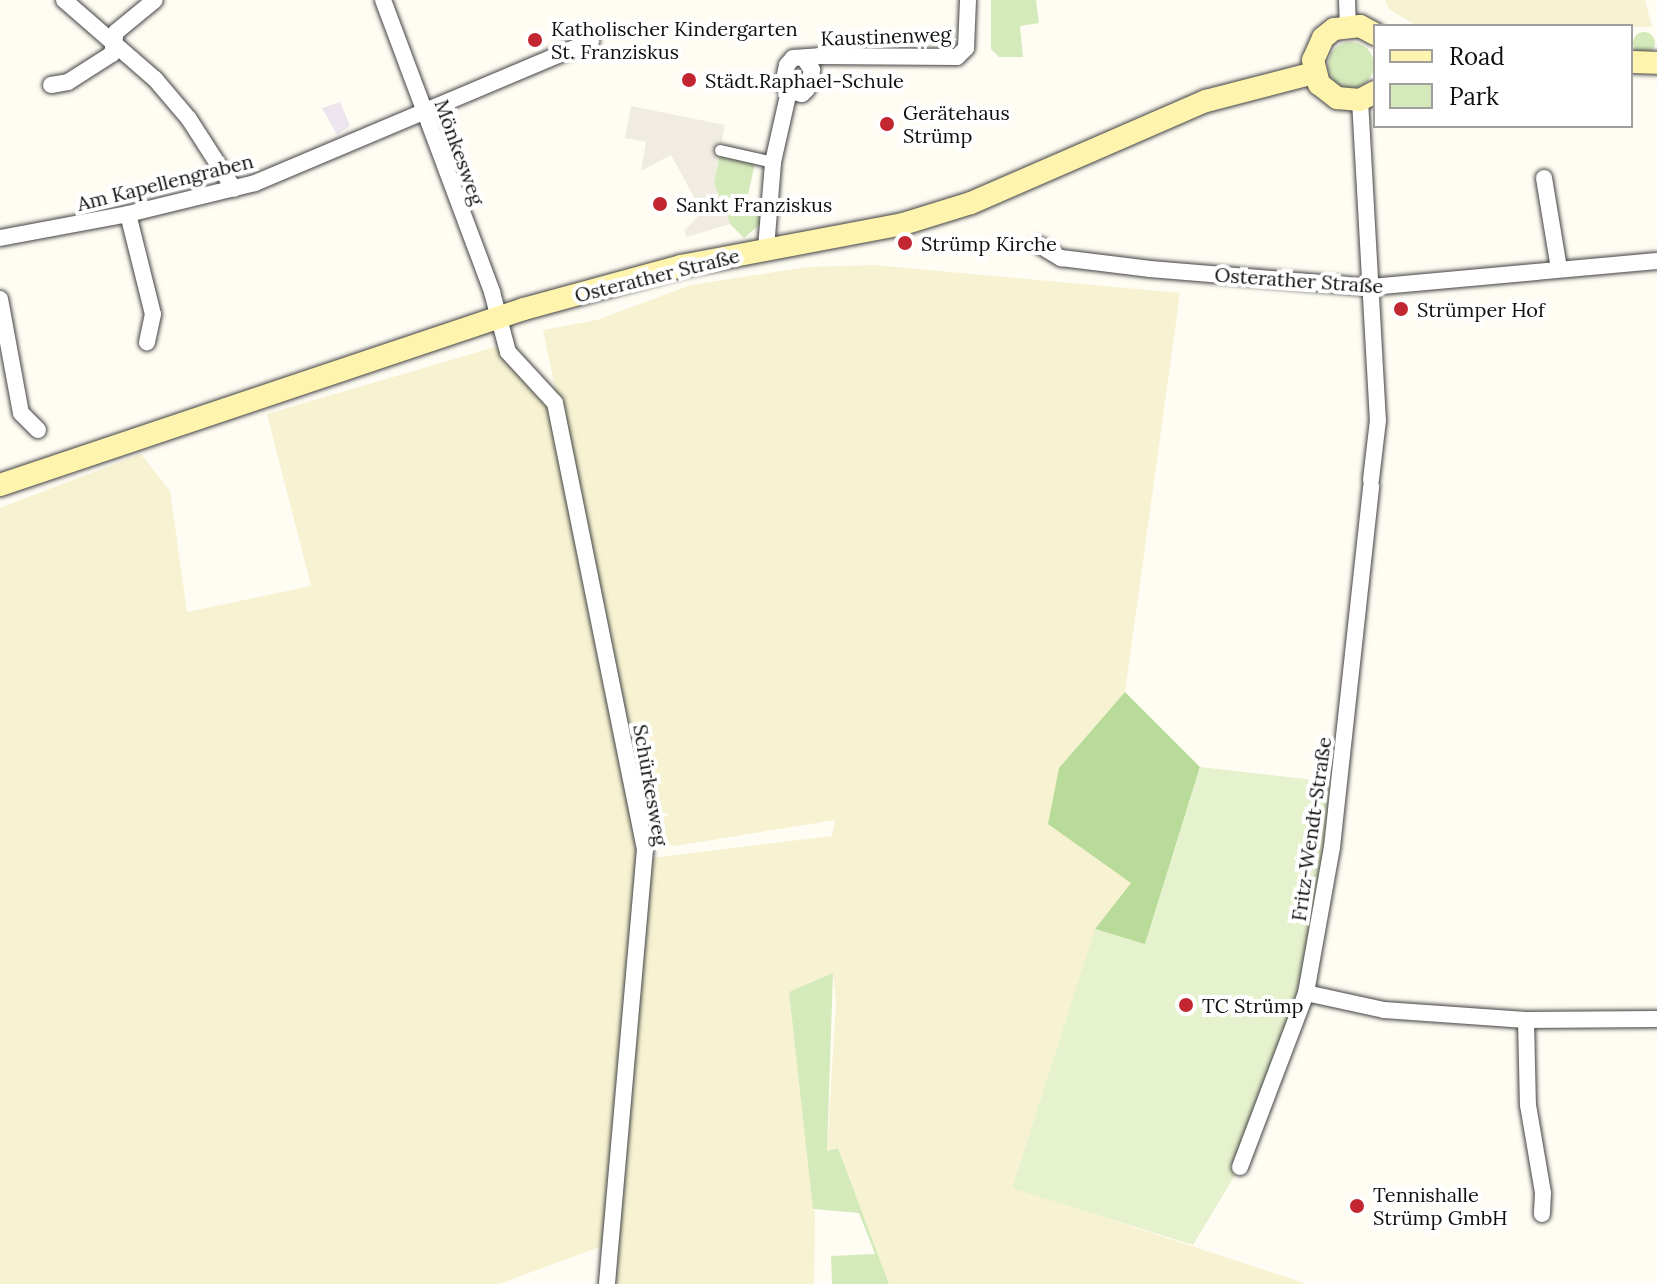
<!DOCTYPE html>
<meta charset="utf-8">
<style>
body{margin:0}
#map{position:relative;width:1657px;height:1284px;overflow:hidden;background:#fffcf3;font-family:Lora,serif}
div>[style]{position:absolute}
.industrial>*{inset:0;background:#ede5ee}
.farmland>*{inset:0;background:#f6f2d2}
.green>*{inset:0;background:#d5eabb}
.round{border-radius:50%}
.forest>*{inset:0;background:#b9db9a}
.pitch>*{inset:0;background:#e6f1cd}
.plaza>*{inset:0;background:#f0ece1}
.roads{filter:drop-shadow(0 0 2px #434343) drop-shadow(0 0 2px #434343)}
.pedestrian>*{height:11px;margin:-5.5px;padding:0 5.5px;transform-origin:5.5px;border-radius:5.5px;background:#fff}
.minor>*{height:16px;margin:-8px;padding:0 8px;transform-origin:8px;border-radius:8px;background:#fff}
.secondary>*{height:22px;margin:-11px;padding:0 11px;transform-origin:11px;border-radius:11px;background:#fff4ae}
.dots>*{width:22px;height:22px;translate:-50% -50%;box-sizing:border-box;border:4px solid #fff;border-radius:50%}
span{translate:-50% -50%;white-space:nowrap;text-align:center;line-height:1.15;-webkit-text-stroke:8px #fff;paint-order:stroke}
.poi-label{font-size:20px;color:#101010}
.left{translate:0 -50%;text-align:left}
.street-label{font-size:20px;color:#101010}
.legend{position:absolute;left:1373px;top:24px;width:260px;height:104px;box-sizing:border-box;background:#fff;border:2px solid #9f9f9f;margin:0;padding:10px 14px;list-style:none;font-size:24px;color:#101010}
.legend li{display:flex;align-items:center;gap:16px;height:40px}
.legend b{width:40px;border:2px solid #9f9f9f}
</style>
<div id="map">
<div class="industrial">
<div style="clip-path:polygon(340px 102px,350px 126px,337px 135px,322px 108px)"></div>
</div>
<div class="farmland">
<div style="clip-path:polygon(1385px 0,1645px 0,1652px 27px,1417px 26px,1389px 9px)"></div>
<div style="clip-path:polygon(874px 265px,1180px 293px,1125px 692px,1059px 768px,1131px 883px,1095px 930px,1012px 1187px,1307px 1284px,889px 1284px,838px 1148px,827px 1151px,836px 1002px,833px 974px,789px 993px,815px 1218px,814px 1284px,611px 1284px,652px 858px,832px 836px,835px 820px,675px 846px,649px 839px,543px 330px,597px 320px,691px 285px,807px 267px)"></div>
<div style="clip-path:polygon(495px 347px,548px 405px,600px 642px,637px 850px,602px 1246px,499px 1284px,0 1284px,0 508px,141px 454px,170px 491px,187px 612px,311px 586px,267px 414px)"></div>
</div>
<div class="green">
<div style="clip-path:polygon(991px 0,1036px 0,1039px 23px,1020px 26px,1023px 57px,999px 57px,991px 49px)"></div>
<div class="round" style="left:1633px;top:32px;width:22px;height:22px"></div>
<div class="round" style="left:1328px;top:42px;width:46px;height:46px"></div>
<div style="clip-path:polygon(720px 154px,755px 163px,747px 200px,763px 204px,764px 221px,744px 238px,730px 224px,714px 183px)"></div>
<div style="clip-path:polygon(833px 973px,827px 1151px,838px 1148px,889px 1284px,832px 1284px,831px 1256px,875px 1254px,859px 1213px,813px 1209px,789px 992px)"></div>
</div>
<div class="forest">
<div style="clip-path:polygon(1125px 692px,1200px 767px,1145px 945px,1095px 929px,1131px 883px,1048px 824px,1059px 768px)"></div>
</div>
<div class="pitch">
<div style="clip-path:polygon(1200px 767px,1340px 783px,1306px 993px,1240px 1167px,1193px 1245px,1012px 1188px,1095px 929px,1145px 944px)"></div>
</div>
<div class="plaza">
<div style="clip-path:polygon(631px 106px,725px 125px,714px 183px,730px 224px,687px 237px,684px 231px,702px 212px,671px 155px,641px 171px,646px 142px,625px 138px)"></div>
</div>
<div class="roads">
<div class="pedestrian">
<div style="left:720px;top:150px;width:54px;rotate:12.8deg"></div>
</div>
<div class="minor">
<div style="left:64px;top:0;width:121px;rotate:41deg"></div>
<div style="left:155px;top:79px;width:52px;rotate:49.6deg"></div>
<div style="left:189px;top:119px;width:83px;rotate:57.3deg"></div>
<div style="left:383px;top:0;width:312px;rotate:69.5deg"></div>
<div style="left:492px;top:292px;width:62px;rotate:75.1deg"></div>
<div style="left:508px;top:352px;width:69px;rotate:47.3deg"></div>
<div style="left:555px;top:403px;width:455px;rotate:78.6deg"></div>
<div style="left:645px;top:849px;width:437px;rotate:95deg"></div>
<div style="left:1347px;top:0;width:25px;rotate:88deg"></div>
<div style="left:51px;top:85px;width:17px;rotate:-10deg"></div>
<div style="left:68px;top:82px;width:52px;rotate:-32.5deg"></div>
<div style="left:112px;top:54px;width:22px;rotate:-80deg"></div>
<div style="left:116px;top:32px;width:50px;rotate:-39.4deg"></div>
<div style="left:789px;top:91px;width:13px;rotate:13deg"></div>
<div style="left:802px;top:94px;width:7px;rotate:-45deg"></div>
<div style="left:807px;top:89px;width:20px;rotate:-75deg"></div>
<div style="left:812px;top:70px;width:12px;rotate:-125deg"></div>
<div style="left:1360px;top:100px;width:321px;rotate:86.8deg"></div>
<div style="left:1378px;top:420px;width:60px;rotate:96.7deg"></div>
<div style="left:1544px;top:178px;width:92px;rotate:80.6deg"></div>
<div style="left:128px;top:214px;width:103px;rotate:76deg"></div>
<div style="left:153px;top:314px;width:29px;rotate:102deg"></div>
<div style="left:0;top:238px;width:130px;rotate:-10.6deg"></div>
<div style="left:128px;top:214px;width:131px;rotate:-13.7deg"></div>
<div style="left:255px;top:183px;width:365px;rotate:-22.9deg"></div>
<div style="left:1039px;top:245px;width:26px;rotate:31deg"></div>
<div style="left:1061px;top:258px;width:90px;rotate:7deg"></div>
<div style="left:1150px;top:269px;width:222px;rotate:4.7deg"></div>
<div style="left:1371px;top:287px;width:287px;rotate:-5.2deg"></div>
<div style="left:766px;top:248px;width:86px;rotate:-85.3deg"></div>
<div style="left:773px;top:162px;width:73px;rotate:-77.3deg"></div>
<div style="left:789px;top:91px;width:9px;rotate:-131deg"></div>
<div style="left:783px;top:84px;width:19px;rotate:-78deg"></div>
<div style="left:787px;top:65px;width:9px;rotate:-49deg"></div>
<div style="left:793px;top:58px;width:26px;rotate:-4deg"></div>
<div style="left:819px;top:56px;width:138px;rotate:0.4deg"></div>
<div style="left:957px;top:57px;width:13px;rotate:-45deg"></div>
<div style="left:966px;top:48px;width:48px;rotate:-87.6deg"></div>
<div style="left:0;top:299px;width:116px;rotate:79.6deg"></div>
<div style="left:21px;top:413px;width:24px;rotate:45deg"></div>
<div style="left:1306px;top:993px;width:80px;rotate:12.3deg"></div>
<div style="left:1384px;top:1010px;width:142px;rotate:4deg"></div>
<div style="left:1526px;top:1020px;width:131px;rotate:-0.4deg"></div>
<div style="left:1526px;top:1020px;width:85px;rotate:88.7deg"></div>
<div style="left:1528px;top:1105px;width:89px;rotate:80.3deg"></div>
<div style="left:1543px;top:1193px;width:21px;rotate:93deg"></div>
<div style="left:1240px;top:1167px;width:186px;rotate:-69.2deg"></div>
<div style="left:1306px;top:993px;width:148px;rotate:-79.9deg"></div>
<div style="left:1332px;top:847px;width:363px;rotate:-83.8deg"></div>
</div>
<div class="secondary">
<div style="left:1375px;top:34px;width:17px;rotate:-152deg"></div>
<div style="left:1360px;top:26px;width:26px;rotate:173deg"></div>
<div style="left:1334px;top:29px;width:14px;rotate:141deg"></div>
<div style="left:1323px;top:38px;width:24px;rotate:114deg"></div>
<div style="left:1313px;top:60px;width:25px;rotate:76deg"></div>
<div style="left:1319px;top:84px;width:23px;rotate:38deg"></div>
<div style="left:1337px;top:98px;width:23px;rotate:5deg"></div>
<div style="left:1360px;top:100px;width:17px;rotate:-28deg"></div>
<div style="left:1631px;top:62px;width:26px;rotate:2deg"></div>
<div style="left:0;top:485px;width:553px;rotate:-18.57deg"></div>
<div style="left:524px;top:309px;width:163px;rotate:-15.3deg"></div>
<div style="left:681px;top:266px;width:226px;rotate:-10.7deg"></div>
<div style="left:903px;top:224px;width:71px;rotate:-17.2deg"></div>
<div style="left:971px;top:203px;width:256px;rotate:-23.5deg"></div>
<div style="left:1206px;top:101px;width:112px;rotate:-14.5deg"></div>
</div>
</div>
<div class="dots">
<div style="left:535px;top:40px;background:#c22631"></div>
<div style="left:689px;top:80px;background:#c22631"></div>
<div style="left:887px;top:124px;background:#c22631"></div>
<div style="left:660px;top:204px;background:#c22631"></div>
<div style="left:905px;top:243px;background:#c22631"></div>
<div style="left:1401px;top:309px;background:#c22631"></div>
<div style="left:1186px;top:1005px;background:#c22631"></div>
<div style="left:1357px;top:1206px;background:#c22631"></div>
</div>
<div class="poi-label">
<span class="left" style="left:551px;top:40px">Katholischer Kindergarten<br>St. Franziskus</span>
<span class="left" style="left:705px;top:80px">Städt.Raphael-Schule</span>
<span class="left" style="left:903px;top:124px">Gerätehaus<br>Strümp</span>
<span class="left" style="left:676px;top:204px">Sankt Franziskus</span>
<span class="left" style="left:921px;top:243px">Strümp Kirche</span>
<span class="left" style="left:1417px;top:309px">Strümper Hof</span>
<span class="left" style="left:1202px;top:1005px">TC Strümp</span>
<span class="left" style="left:1373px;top:1206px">Tennishalle<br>Strümp GmbH</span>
</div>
<div class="street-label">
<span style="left:886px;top:36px;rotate:-2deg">Kaustinenweg</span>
<span style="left:460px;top:152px;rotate:70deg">Mönkesweg</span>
<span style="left:165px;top:182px;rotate:-14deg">Am Kapellengraben</span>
<span style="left:657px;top:275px;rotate:-14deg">Osterather Straße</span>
<span style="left:1299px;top:280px;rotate:4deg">Osterather Straße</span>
<span style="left:651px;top:785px;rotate:80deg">Schürkesweg</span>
<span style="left:1311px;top:829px;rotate:-82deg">Fritz-Wendt-Straße</span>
</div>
<ul class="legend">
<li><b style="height:10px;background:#fff4ae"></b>Road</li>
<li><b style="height:22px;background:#d5eabb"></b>Park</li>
</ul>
</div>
